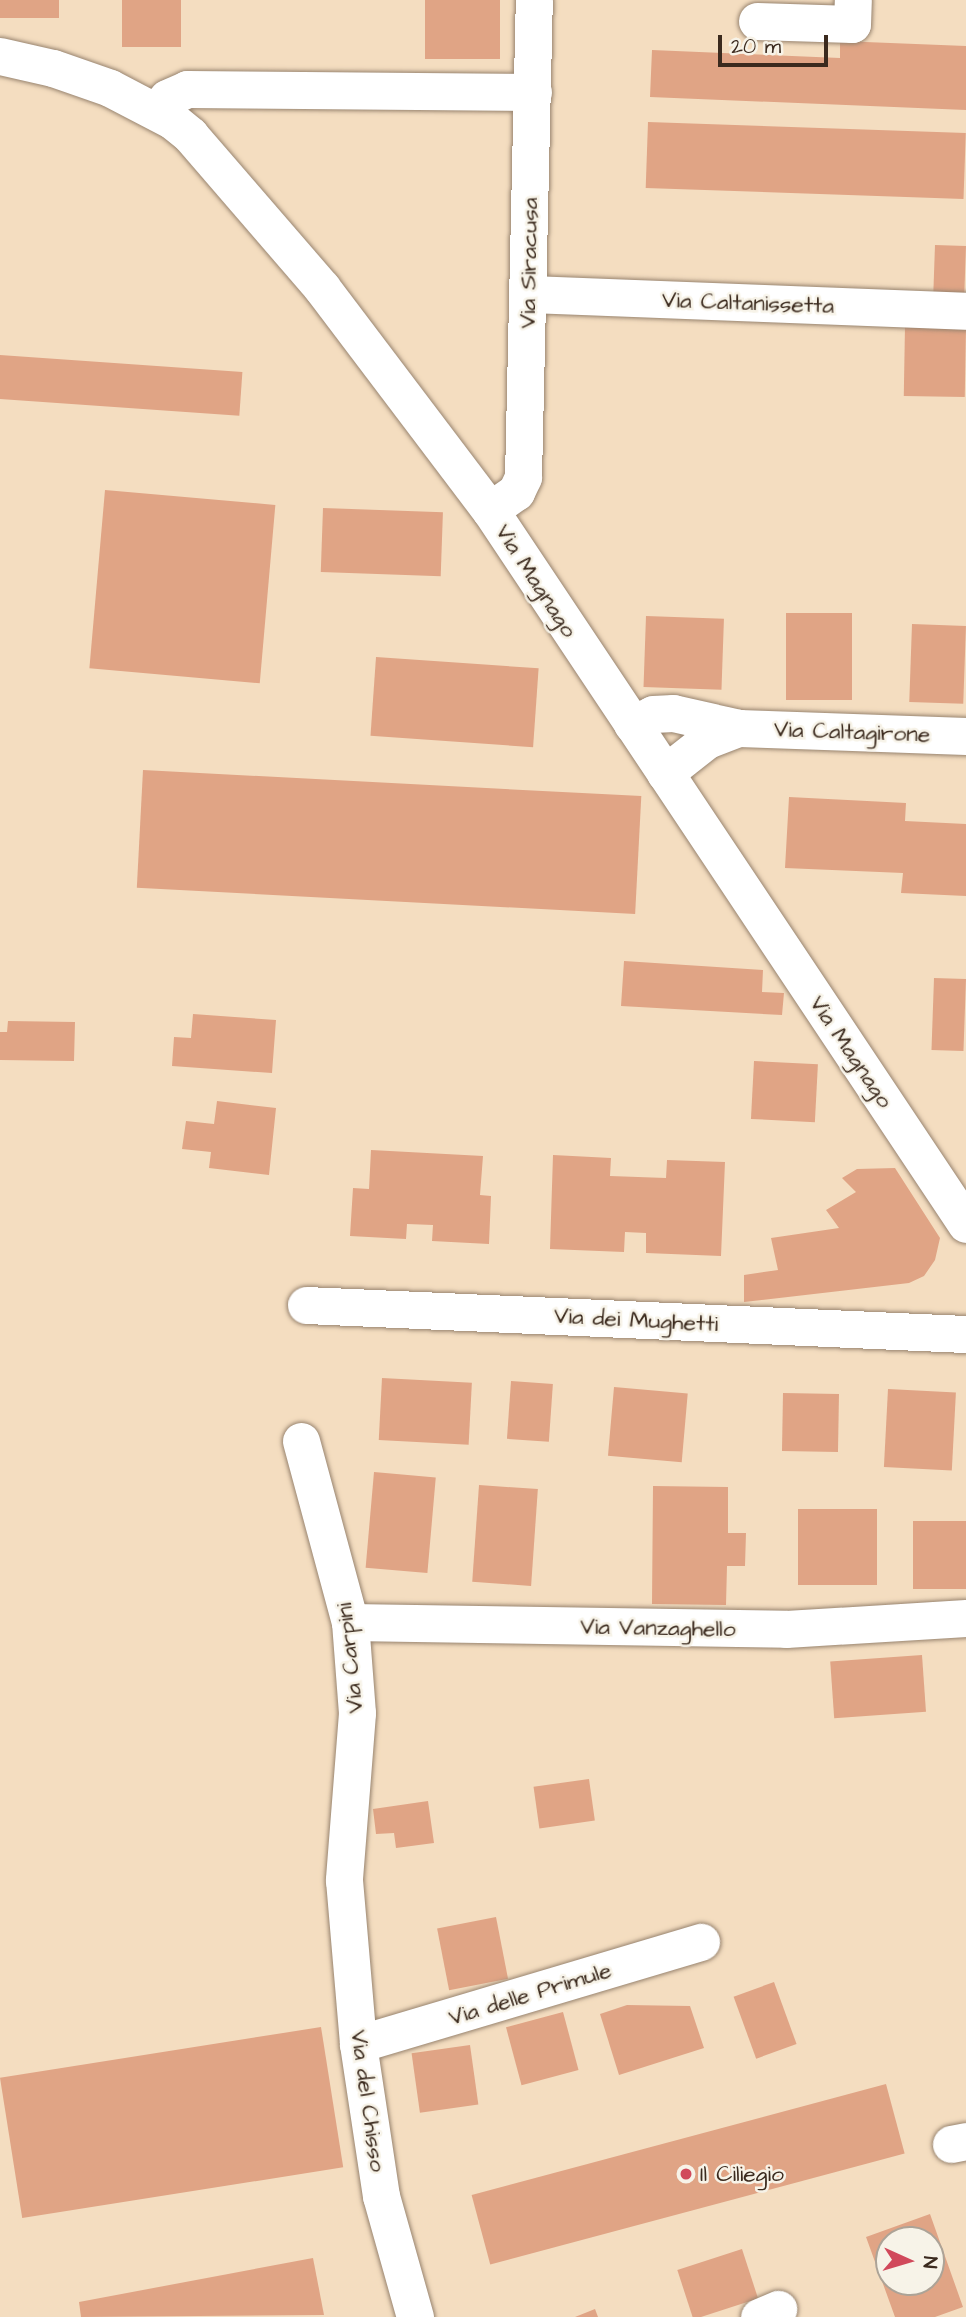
<!DOCTYPE html>
<style>
body{margin:0}
#map{position:relative;width:966px;height:2317px;overflow:hidden;background:#f4ddc0;font-family:"Architects Daughter",sans-serif}
div>[style]{position:absolute}
.building>*{inset:0;background:#e0a485;transform-origin:0 0}
.roads{filter:drop-shadow(0 0 2px #98846f) drop-shadow(0 0 2px #98846f)}
.minor>*{height:37px;margin:-18.5px;padding:0 18.5px;transform-origin:18.5px;border-radius:18.5px;background:#fff}
.dots>*{width:19px;height:19px;translate:-50% -50%;box-sizing:border-box;border:4px solid #f7f3e8;border-radius:50%}
span{translate:-50% -50%;white-space:nowrap;text-align:center;line-height:1.15;-webkit-text-stroke:5px #f7f3e8;paint-order:stroke}
.street-label{font-size:23px;color:#3b2a1e}
.poi-label{font-size:23px;color:#3b2a1e}
.left{translate:0 -50%;text-align:left}
.north{position:absolute;left:875px;top:2226px;width:70px;height:70px;box-sizing:border-box;background:#f7f3e8;border:2px solid #aca397;border-radius:50%;rotate:94deg;font-size:19px;font-weight:700;line-height:28px;text-align:center;color:#3b2a1e}
.north::after{content:'';display:block;margin:auto;width:24px;height:32px;background:#d1495b;clip-path:polygon(50% 0,100% 100%,50% 72%,0 100%)}
.scale{position:absolute;left:718px;top:35px;width:110px;height:32px;box-sizing:border-box;border:4px solid #3b2a1e;border-top:0;padding-left:9px;font-size:21px;line-height:24px;white-space:nowrap;color:#3b2a1e;-webkit-text-stroke:5px #f7f3e8;paint-order:stroke}
</style>
<div id="map">
<div class="building">
<div style="left:0;top:0;width:59px;height:18px"></div>
<div style="left:122px;top:0;width:59px;height:47px"></div>
<div style="left:425px;top:0;width:75px;height:59px"></div>
<div style="clip-path:polygon(840px 41px,966px 46px,966px 110px,650px 97px,652px 50px,840px 58px)"></div>
<div style="left:648px;top:122px;width:318px;height:66px;rotate:2deg"></div>
<div style="left:935px;top:245px;width:31px;height:55px;rotate:2deg"></div>
<div style="left:905px;top:326px;width:61px;height:70px;rotate:1deg"></div>
<div style="left:0;top:355px;width:243px;height:44px;rotate:4deg"></div>
<div style="left:105px;top:490px;width:171px;height:179px;rotate:5deg"></div>
<div style="left:323px;top:508px;width:120px;height:64px;rotate:2deg"></div>
<div style="left:786px;top:613px;width:66px;height:87px"></div>
<div style="left:646px;top:616px;width:78px;height:71px;rotate:2deg"></div>
<div style="left:912px;top:624px;width:54px;height:78px;rotate:2deg"></div>
<div style="left:376px;top:657px;width:163px;height:79px;rotate:4deg"></div>
<div style="left:143px;top:770px;width:499px;height:118px;rotate:3deg"></div>
<div style="clip-path:polygon(789px 797px,906px 803px,905px 821px,966px 824px,966px 896px,901px 893px,903px 873px,785px 868px)"></div>
<div style="clip-path:polygon(624px 961px,763px 970px,762px 992px,784px 993px,782px 1015px,621px 1006px)"></div>
<div style="left:934px;top:978px;width:32px;height:72px;rotate:2deg"></div>
<div style="clip-path:polygon(193px 1014px,276px 1020px,272px 1073px,172px 1066px,174px 1037px,191px 1038px)"></div>
<div style="clip-path:polygon(8px 1021px,75px 1022px,74px 1061px,0 1060px,0 1032px,7px 1032px)"></div>
<div style="left:754px;top:1061px;width:64px;height:58px;rotate:3deg"></div>
<div style="clip-path:polygon(217px 1101px,276px 1108px,269px 1175px,209px 1168px,211px 1152px,182px 1149px,186px 1121px,214px 1124px)"></div>
<div style="clip-path:polygon(371px 1150px,483px 1156px,480px 1195px,491px 1196px,489px 1244px,432px 1241px,433px 1225px,407px 1224px,406px 1239px,350px 1236px,353px 1188px,369px 1189px)"></div>
<div style="clip-path:polygon(553px 1155px,611px 1158px,610px 1176px,666px 1178px,667px 1160px,725px 1162px,721px 1256px,646px 1253px,646px 1233px,625px 1232px,624px 1252px,550px 1249px)"></div>
<div style="clip-path:polygon(895px 1168px,940px 1238px,935px 1260px,924px 1276px,909px 1283px,744px 1302px,744px 1275px,778px 1270px,771px 1238px,839px 1228px,826px 1210px,856px 1192px,842px 1178px,857px 1169px)"></div>
<div style="left:382px;top:1378px;width:90px;height:62px;rotate:3deg"></div>
<div style="left:511px;top:1381px;width:42px;height:58px;rotate:4deg"></div>
<div style="left:614px;top:1387px;width:74px;height:69px;rotate:5deg"></div>
<div style="left:888px;top:1389px;width:68px;height:78px;rotate:3deg"></div>
<div style="left:783px;top:1393px;width:56px;height:58px;rotate:1deg"></div>
<div style="left:374px;top:1472px;width:62px;height:96px;rotate:5deg"></div>
<div style="left:479px;top:1485px;width:59px;height:97px;rotate:4deg"></div>
<div style="clip-path:polygon(653px 1486px,728px 1487px,728px 1533px,746px 1533px,745px 1566px,727px 1566px,726px 1605px,652px 1604px)"></div>
<div style="left:798px;top:1509px;width:79px;height:76px"></div>
<div style="left:966px;top:1521px;width:68px;height:53px;rotate:90deg"></div>
<div style="left:922px;top:1655px;width:57px;height:92px;rotate:86deg"></div>
<div style="left:589px;top:1779px;width:42px;height:56px;rotate:82deg"></div>
<div style="clip-path:polygon(428px 1801px,434px 1843px,396px 1848px,394px 1833px,376px 1834px,373px 1809px)"></div>
<div style="left:496px;top:1917px;width:63px;height:60px;rotate:79deg"></div>
<div style="left:774px;top:1982px;width:66px;height:43px;rotate:70deg"></div>
<div style="clip-path:polygon(627px 2005px,690px 2006px,704px 2048px,619px 2075px,600px 2014px)"></div>
<div style="left:563px;top:2012px;width:60px;height:59px;rotate:75deg"></div>
<div style="left:321px;top:2027px;width:142px;height:325px;rotate:81deg"></div>
<div style="left:470px;top:2045px;width:60px;height:59px;rotate:82deg"></div>
<div style="left:886px;top:2084px;width:72px;height:429px;rotate:75deg"></div>
<div style="clip-path:polygon(evenodd,930px 2214px,963px 2307px,935px 2317px,895px 2317px,866px 2237px,930px 2214px,889px 2240px,931px 2240px,931px 2282px,889px 2282px,889px 2240px)"></div>
<div style="left:742px;top:2249px;width:52px;height:68px;rotate:72deg"></div>
<div style="clip-path:polygon(313px 2258px,324px 2315px,81px 2317px,79px 2302px)"></div>
<div style="clip-path:polygon(595px 2309px,598px 2317px,575px 2317px)"></div>
</div>
<div class="roads">
<div class="minor">
<div style="left:757px;top:21px;width:95px;rotate:1.8deg"></div>
<div style="left:852px;top:24px;width:24px;rotate:-88deg"></div>
<div style="left:0;top:56px;width:54px;rotate:12.8deg"></div>
<div style="left:53px;top:68px;width:60px;rotate:19.3deg"></div>
<div style="left:110px;top:88px;width:71px;rotate:27.6deg"></div>
<div style="left:173px;top:121px;width:22px;rotate:39deg"></div>
<div style="left:190px;top:135px;width:202px;rotate:49.2deg"></div>
<div style="left:322px;top:288px;width:278px;rotate:52.9deg"></div>
<div style="left:490px;top:510px;width:858px;rotate:56.31deg"></div>
<div style="left:156px;top:110px;width:16px;rotate:-47deg"></div>
<div style="left:167px;top:98px;width:22px;rotate:-24deg"></div>
<div style="left:187px;top:89px;width:346px;rotate:0.5deg"></div>
<div style="left:529px;top:294px;width:437px;rotate:2.2deg"></div>
<div style="left:490px;top:510px;width:32px;rotate:-35deg"></div>
<div style="left:516px;top:492px;width:17px;rotate:-65deg"></div>
<div style="left:523px;top:477px;width:477px;rotate:-88.7deg"></div>
<div style="left:632px;top:724px;width:23px;rotate:-25deg"></div>
<div style="left:653px;top:714px;width:20px;rotate:-3deg"></div>
<div style="left:673px;top:713px;width:68px;rotate:12.8deg"></div>
<div style="left:739px;top:728px;width:227px;rotate:2deg"></div>
<div style="left:665px;top:773px;width:53px;rotate:-38.2deg"></div>
<div style="left:707px;top:740px;width:34px;rotate:-21deg"></div>
<div style="left:306px;top:1305px;width:661px;rotate:2.52deg"></div>
<div style="left:301px;top:1441px;width:188px;rotate:74.9deg"></div>
<div style="left:350px;top:1622px;width:91px;rotate:85.6deg"></div>
<div style="left:357px;top:1713px;width:168px;rotate:94.5deg"></div>
<div style="left:344px;top:1880px;width:165px;rotate:85.1deg"></div>
<div style="left:358px;top:2044px;width:154px;rotate:81.4deg"></div>
<div style="left:381px;top:2196px;width:126px;rotate:74.3deg"></div>
<div style="left:350px;top:1622px;width:436px;rotate:0.9deg"></div>
<div style="left:786px;top:1629px;width:180px;rotate:-3.5deg"></div>
<div style="left:358px;top:2044px;width:358px;rotate:-16.6deg"></div>
<div style="left:951px;top:2144px;width:15px;rotate:-11deg"></div>
<div style="left:759px;top:2317px;width:21px;rotate:-23deg"></div>
</div>
</div>
<div class="dots">
<div style="left:686px;top:2174px;background:#d1495b"></div>
</div>
<div class="street-label">
<span style="left:529px;top:263px;rotate:-89deg">Via Siracusa</span>
<span style="left:748px;top:303px;rotate:2deg">Via Caltanissetta</span>
<span style="left:536px;top:581px;rotate:57deg">Via Magnago</span>
<span style="left:852px;top:732px;rotate:2deg">Via Caltagirone</span>
<span style="left:851px;top:1052px;rotate:56deg">Via Magnago</span>
<span style="left:636px;top:1320px;rotate:3deg">Via dei Mughetti</span>
<span style="left:658px;top:1628px;rotate:1deg">Via Vanzaghello</span>
<span style="left:350px;top:1658px;rotate:-96deg">Via Carpini</span>
<span style="left:530px;top:1994px;rotate:-17deg">Via delle Primule</span>
<span style="left:368px;top:2101px;rotate:82deg">Via del Chisso</span>
</div>
<div class="poi-label">
<span class="left" style="left:700px;top:2174px">Il Ciliegio</span>
</div>
<div class="north">N</div>
<div class="scale">20 m</div>
</div>
